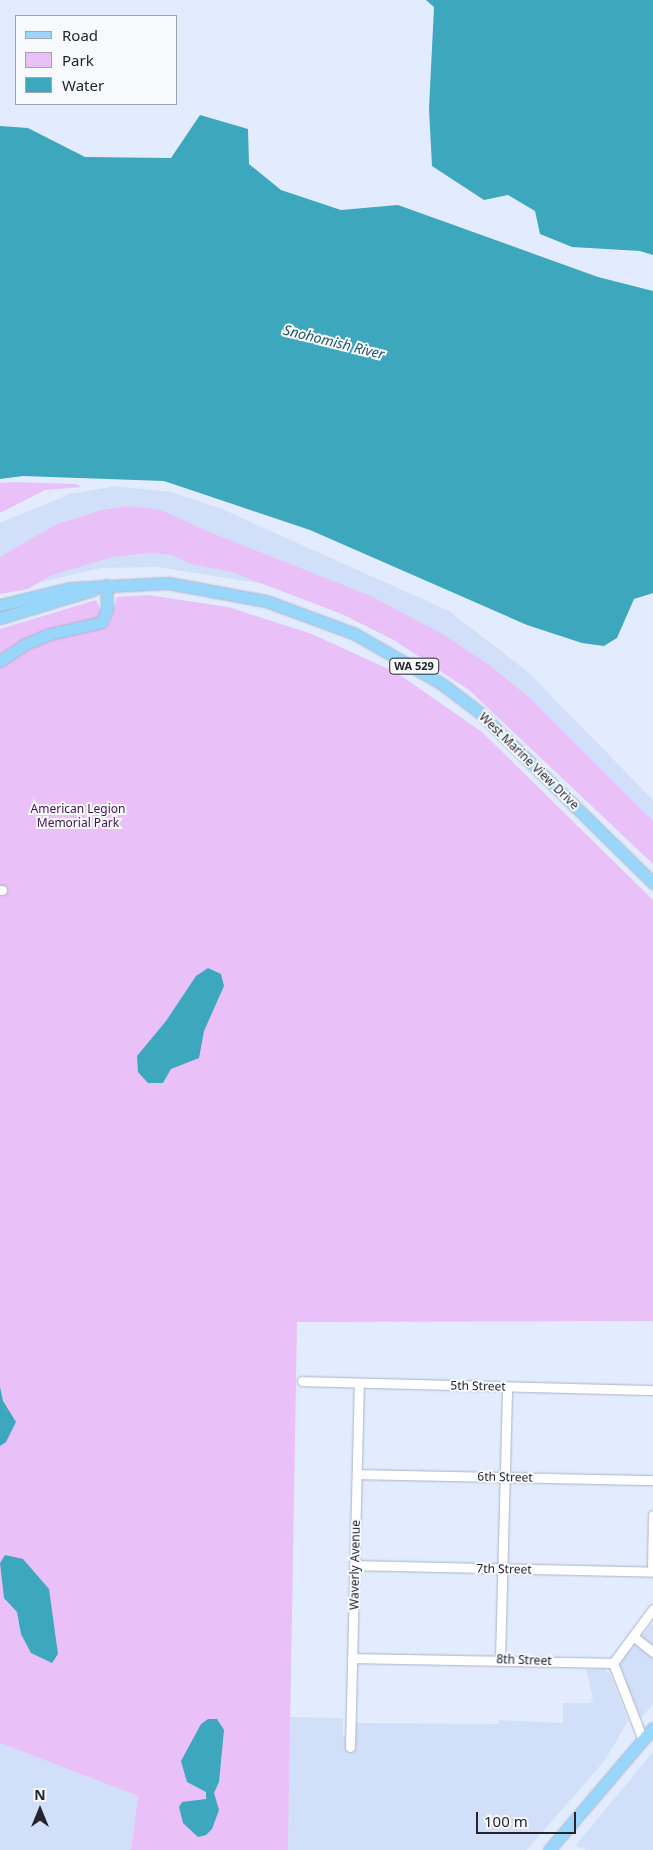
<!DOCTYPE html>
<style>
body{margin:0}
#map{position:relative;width:653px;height:1850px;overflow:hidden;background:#e3ecff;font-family:"Noto Sans",sans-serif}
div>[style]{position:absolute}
.built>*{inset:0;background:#d2dff8}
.green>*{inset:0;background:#eac0f8}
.water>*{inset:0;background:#3da7bd}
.roads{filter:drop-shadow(0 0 1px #abb4c6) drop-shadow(0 0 1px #abb4c6)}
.minor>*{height:9px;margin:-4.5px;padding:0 4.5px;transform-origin:4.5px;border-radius:4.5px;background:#fff}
.major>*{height:11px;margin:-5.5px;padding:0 5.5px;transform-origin:5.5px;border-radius:5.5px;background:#98d6fc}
span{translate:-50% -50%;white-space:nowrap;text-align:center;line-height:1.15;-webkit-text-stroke:4px #f7f9fd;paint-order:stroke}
.shield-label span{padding:1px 4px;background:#f7f9fd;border:1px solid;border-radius:4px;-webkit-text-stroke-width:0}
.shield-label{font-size:11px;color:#23262d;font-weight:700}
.street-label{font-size:12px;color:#23262d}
.park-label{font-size:12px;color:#471156}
.water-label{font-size:14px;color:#1f5864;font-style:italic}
.legend{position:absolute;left:15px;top:15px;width:162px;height:90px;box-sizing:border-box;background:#f7f9fd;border:1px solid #a2a5aa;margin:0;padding:6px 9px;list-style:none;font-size:15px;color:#23262d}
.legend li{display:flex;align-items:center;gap:10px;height:25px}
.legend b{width:25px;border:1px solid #a2a5aa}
.north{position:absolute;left:15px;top:1785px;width:50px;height:50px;-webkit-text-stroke:4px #f7f9fd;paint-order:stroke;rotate:0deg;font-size:14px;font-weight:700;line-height:20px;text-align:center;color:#23262d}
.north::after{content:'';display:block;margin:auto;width:18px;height:22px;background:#23262d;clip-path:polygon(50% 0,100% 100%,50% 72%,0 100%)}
.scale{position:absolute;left:476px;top:1812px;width:100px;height:22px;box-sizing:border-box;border:2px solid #23262d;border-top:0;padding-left:6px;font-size:15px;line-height:18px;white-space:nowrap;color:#23262d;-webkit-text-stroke:4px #f7f9fd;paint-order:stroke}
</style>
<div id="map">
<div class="built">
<div style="clip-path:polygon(116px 486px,171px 492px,222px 509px,449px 611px,528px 672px,653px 800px,653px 821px,530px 698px,492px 667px,296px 589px,157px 567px,101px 568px,0 592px,0 523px,70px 494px)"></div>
<div style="clip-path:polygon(653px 1623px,653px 1704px,641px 1718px,619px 1664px)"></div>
<div style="clip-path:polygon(586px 1669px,604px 1669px,610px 1674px,628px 1721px,605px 1760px,527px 1850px,288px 1850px,290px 1717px,343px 1718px,343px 1736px,356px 1737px,356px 1723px,499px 1724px,499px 1720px,563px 1723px,563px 1703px,590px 1703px,593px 1699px)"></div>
<div style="clip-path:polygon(0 1743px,138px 1796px,131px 1850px,0 1850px)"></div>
<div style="clip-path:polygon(653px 1752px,653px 1850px,588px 1850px,575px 1846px)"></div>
</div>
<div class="green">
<div style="clip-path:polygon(13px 482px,76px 484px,82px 487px,45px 490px,0 513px,0 483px)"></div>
<div style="clip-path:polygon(128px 506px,161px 510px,207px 531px,371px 596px,444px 635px,492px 667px,530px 698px,653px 821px,653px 864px,469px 690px,394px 640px,344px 615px,232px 572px,191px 564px,172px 555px,151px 553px,113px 557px,52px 575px,28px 589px,0 594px,0 557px,57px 524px,102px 510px)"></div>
<div style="clip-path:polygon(148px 595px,228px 607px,312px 634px,397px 673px,482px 732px,653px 900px,653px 1321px,297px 1322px,288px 1850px,131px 1850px,138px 1796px,0 1743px,0 629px,96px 600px,109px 625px,117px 597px)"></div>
</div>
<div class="water">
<div style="clip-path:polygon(426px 0,653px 0,653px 255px,640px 251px,572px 247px,540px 234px,535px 211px,508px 195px,484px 200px,432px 166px,429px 109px,434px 7px)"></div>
<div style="clip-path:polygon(200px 115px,248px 129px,249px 164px,281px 190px,341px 210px,398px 205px,598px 277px,653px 291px,653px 593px,634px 599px,617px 638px,604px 646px,582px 643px,527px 625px,310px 530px,164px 481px,23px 476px,0 479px,0 126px,28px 128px,85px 157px,171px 158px)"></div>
<div style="clip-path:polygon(208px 968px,221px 974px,224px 986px,204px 1031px,199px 1058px,171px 1069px,163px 1083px,148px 1083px,138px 1072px,137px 1056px,166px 1021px,196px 976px)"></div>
<div style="clip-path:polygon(0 1387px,3px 1401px,16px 1422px,6px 1442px,0 1446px)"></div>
<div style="clip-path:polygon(5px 1555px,23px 1559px,49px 1589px,58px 1654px,52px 1663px,31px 1653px,21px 1634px,17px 1612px,4px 1598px,0 1563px)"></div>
<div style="clip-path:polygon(208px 1719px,217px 1719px,224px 1730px,219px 1782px,214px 1793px,219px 1810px,212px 1829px,206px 1835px,198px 1837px,183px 1823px,179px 1807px,182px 1802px,206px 1799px,206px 1792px,187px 1782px,181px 1761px,201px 1724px)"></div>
</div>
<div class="roads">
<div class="minor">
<div style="left:0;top:890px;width:2px"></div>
<div style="left:302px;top:1381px;width:351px;rotate:1.5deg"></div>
<div style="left:357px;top:1474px;width:296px;rotate:1.2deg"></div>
<div style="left:355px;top:1565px;width:298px;rotate:1.3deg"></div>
<div style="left:652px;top:1571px;width:56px;rotate:-89deg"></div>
<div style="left:633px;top:1636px;width:26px;rotate:39deg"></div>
<div style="left:353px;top:1658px;width:260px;rotate:1.1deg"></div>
<div style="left:613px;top:1663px;width:83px;rotate:68.7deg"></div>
<div style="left:500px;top:1659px;width:272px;rotate:-88.5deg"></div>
<div style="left:613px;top:1663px;width:67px;rotate:-53.5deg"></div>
<div style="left:350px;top:1747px;width:364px;rotate:-88.6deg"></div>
</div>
<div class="major">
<div style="left:0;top:605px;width:73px;rotate:-13.5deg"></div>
<div style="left:71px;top:588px;width:97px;rotate:-3deg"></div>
<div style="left:168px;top:583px;width:100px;rotate:10.4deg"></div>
<div style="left:266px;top:601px;width:95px;rotate:20.3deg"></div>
<div style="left:355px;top:634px;width:100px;rotate:29.9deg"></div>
<div style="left:442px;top:684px;width:46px;rotate:37.1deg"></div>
<div style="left:479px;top:712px;width:244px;rotate:44.5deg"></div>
<div style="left:0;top:618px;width:97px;rotate:-16.8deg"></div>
<div style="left:0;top:661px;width:30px;rotate:-34deg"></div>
<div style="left:25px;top:644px;width:27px;rotate:-22deg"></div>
<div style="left:50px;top:634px;width:53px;rotate:-13deg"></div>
<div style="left:102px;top:622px;width:14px;rotate:-69deg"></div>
<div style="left:107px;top:609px;width:24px;rotate:-92deg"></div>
<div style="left:549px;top:1850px;width:160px;rotate:-49.6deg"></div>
</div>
</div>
<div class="shield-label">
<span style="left:414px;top:666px">WA 529</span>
</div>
<div class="street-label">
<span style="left:529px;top:761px;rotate:44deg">West Marine View Drive</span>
<span style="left:478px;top:1386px;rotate:1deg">5th Street</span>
<span style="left:505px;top:1477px;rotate:1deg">6th Street</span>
<span style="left:355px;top:1565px;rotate:-89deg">Waverly Avenue</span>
<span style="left:504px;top:1569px;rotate:1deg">7th Street</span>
<span style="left:524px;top:1660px;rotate:2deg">8th Street</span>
</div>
<div class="park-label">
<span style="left:78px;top:816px">American Legion<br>Memorial Park</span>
</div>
<div class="water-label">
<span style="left:334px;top:342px;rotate:14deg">Snohomish River</span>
</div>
<ul class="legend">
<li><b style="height:6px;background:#98d6fc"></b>Road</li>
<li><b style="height:14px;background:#eac0f8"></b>Park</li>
<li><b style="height:14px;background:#3da7bd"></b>Water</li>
</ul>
<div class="north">N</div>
<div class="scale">100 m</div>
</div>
